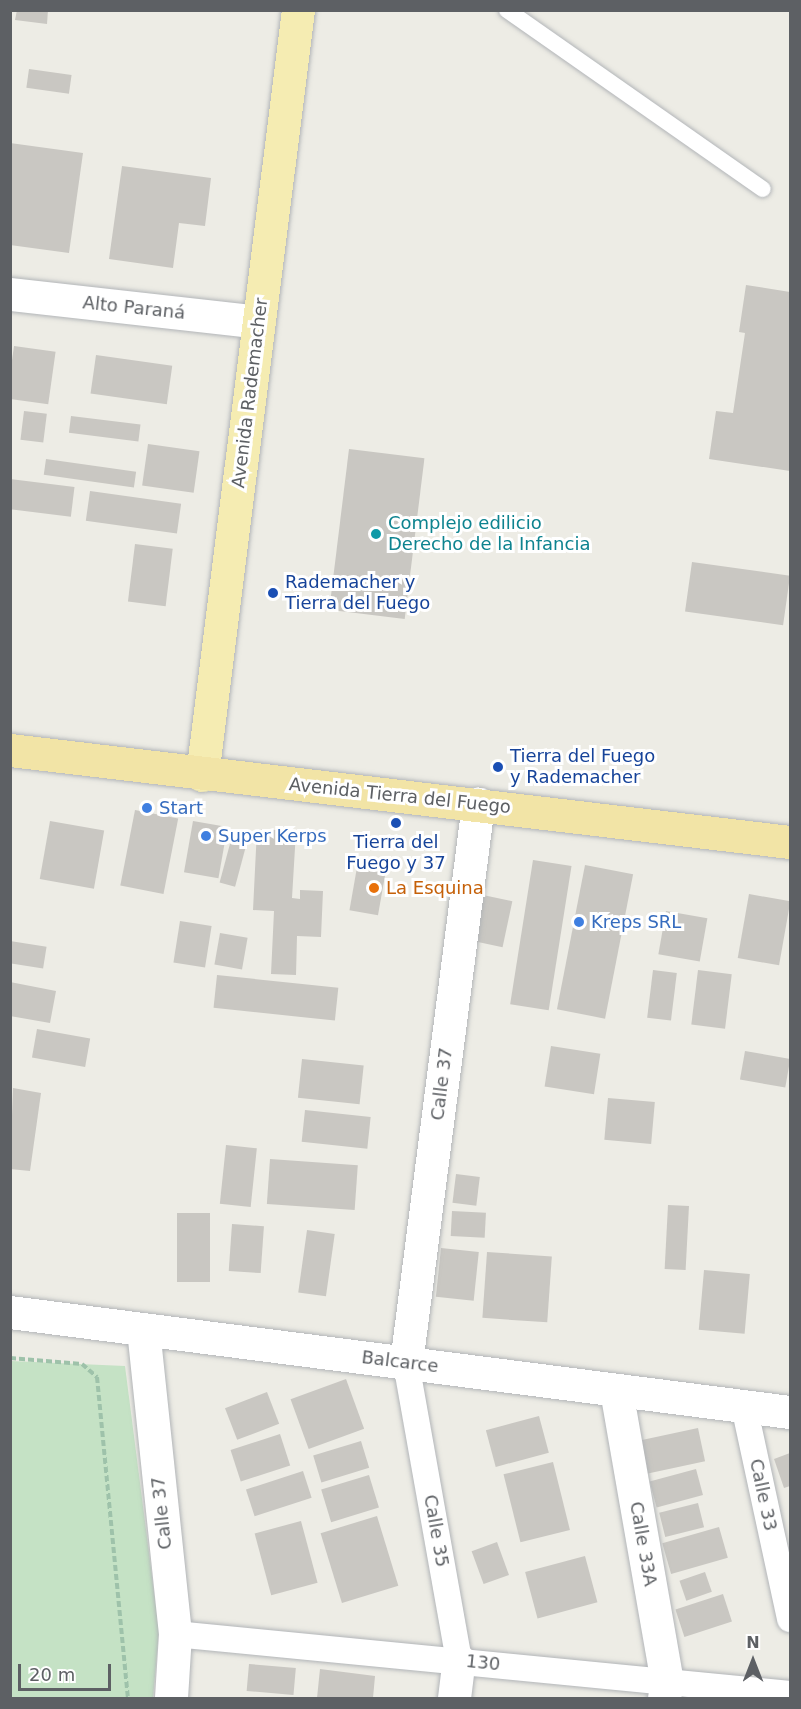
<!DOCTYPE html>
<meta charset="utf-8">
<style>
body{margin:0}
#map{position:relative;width:801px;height:1709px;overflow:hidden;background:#edece5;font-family:"DejaVu Sans",sans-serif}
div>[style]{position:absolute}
.green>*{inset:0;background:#c5e2c5}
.building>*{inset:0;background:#c9c7c2;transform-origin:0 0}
.path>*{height:4px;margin-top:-2px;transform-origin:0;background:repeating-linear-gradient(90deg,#9ec2aa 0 6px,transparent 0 9px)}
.roads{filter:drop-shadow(0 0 2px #b2b5b8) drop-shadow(0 0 2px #b2b5b8)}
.service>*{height:16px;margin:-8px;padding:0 8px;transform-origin:8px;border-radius:8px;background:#fff}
.pedestrian>*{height:26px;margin:-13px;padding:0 13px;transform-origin:13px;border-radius:13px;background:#fff}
.minor>*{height:33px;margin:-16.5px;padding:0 16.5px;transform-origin:16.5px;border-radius:16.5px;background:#fff}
.primary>*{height:33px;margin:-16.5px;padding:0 16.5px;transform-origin:16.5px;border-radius:16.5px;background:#f5ecb2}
.trunk>*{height:33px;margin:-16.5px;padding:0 16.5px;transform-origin:16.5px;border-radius:16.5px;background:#f2e4a6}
.dots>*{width:16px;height:16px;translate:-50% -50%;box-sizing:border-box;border:3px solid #fff;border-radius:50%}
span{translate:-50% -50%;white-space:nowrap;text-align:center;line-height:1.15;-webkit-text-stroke:6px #fff;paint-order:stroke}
.street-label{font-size:18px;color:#5d6064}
.culture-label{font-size:18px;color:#0d838f}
.left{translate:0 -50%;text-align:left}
.transit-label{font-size:18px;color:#164399}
.shop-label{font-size:18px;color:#366cbe}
.food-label{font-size:18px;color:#c56008}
.frame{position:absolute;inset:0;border:12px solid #5d6064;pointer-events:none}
.north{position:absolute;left:723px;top:1631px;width:60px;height:60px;-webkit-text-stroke:4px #fff;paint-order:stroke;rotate:0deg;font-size:16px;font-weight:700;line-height:24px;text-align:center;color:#5d6064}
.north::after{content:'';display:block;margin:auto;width:21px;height:27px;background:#5d6064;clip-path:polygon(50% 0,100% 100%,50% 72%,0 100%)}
.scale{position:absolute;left:18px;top:1664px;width:93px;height:27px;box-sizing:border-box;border:3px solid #5d6064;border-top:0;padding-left:8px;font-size:18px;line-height:21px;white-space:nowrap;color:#5d6064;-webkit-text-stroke:4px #fff;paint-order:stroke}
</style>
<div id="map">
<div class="green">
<div style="clip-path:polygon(11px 1361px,125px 1366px,159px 1631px,153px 1698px,11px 1698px)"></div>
</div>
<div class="building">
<div style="clip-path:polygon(17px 10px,48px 10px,47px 24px,15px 20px)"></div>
<div style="left:29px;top:69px;width:43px;height:19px;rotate:8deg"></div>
<div style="clip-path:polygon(10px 143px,83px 153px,69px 253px,10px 245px)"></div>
<div style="clip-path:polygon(122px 166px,211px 178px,205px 226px,179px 223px,173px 268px,109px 259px)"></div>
<div style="clip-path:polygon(746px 285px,790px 292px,790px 471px,709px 459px,716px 411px,733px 413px,745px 333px,739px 332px)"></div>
<div style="left:14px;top:346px;width:42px;height:53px;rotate:8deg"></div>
<div style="left:96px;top:355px;width:77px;height:39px;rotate:8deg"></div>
<div style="left:24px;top:411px;width:23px;height:29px;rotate:7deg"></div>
<div style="left:71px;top:416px;width:70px;height:17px;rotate:7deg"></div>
<div style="left:148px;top:444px;width:52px;height:42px;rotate:8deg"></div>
<div style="left:349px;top:449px;width:76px;height:162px;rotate:7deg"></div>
<div style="left:46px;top:459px;width:91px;height:16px;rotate:8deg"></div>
<div style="left:10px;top:479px;width:65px;height:30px;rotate:7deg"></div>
<div style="left:90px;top:491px;width:92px;height:30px;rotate:8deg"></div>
<div style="left:135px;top:544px;width:38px;height:58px;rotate:7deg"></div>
<div style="left:692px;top:562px;width:99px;height:50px;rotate:8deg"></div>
<div style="left:135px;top:810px;width:44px;height:77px;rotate:11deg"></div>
<div style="left:50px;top:821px;width:55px;height:59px;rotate:10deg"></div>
<div style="left:193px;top:821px;width:35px;height:52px;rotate:10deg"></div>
<div style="clip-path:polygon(257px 829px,296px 831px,292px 898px,300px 899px,300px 890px,323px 891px,321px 937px,297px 936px,296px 975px,271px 974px,274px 911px,253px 910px)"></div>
<div style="left:231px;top:840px;width:16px;height:44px;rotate:15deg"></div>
<div style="left:359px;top:856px;width:29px;height:55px;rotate:10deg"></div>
<div style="left:533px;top:860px;width:39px;height:146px;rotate:9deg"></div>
<div style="left:585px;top:865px;width:49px;height:147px;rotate:11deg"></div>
<div style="left:749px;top:894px;width:42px;height:65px;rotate:10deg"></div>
<div style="left:483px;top:895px;width:30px;height:47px;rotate:12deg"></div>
<div style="left:666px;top:911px;width:42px;height:44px;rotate:10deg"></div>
<div style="left:180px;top:921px;width:32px;height:42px;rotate:9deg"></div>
<div style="left:220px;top:933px;width:28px;height:32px;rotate:10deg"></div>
<div style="left:10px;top:941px;width:37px;height:22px;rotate:9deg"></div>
<div style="left:653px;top:970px;width:24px;height:48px;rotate:7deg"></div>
<div style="left:698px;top:970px;width:34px;height:55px;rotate:7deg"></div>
<div style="left:217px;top:975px;width:122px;height:33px;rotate:6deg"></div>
<div style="clip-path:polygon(10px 982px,56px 991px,50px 1023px,10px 1016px)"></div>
<div style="left:37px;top:1029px;width:54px;height:29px;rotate:10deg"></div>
<div style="left:551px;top:1046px;width:50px;height:41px;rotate:9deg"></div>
<div style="left:745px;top:1051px;width:46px;height:29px;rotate:10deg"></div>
<div style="left:302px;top:1059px;width:62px;height:39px;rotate:6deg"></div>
<div style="clip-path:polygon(13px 1088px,41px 1093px,30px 1171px,10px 1169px)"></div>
<div style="left:608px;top:1098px;width:47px;height:42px;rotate:5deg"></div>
<div style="left:305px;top:1110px;width:66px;height:32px;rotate:6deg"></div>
<div style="left:226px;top:1145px;width:31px;height:59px;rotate:6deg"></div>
<div style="left:270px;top:1159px;width:88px;height:45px;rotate:4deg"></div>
<div style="left:456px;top:1174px;width:24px;height:29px;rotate:7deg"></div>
<div style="left:668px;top:1205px;width:21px;height:64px;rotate:3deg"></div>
<div style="left:452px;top:1211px;width:34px;height:25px;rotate:3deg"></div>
<div style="left:177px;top:1213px;width:33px;height:69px"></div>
<div style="left:232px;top:1224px;width:32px;height:47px;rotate:4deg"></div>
<div style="left:307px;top:1230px;width:28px;height:63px;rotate:8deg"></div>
<div style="left:441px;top:1248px;width:38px;height:49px;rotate:6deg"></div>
<div style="left:487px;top:1252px;width:65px;height:66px;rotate:4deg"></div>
<div style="left:704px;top:1270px;width:46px;height:60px;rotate:5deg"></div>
<div style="left:346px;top:1379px;width:53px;height:59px;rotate:70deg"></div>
<div style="left:267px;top:1392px;width:34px;height:45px;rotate:69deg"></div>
<div style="left:539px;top:1416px;width:38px;height:55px;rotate:75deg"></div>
<div style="left:698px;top:1428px;width:34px;height:62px;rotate:78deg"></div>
<div style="left:280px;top:1434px;width:33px;height:52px;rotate:72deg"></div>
<div style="left:361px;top:1441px;width:28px;height:50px;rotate:73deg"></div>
<div style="clip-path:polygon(790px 1453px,790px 1486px,784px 1488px,774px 1459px)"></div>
<div style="left:553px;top:1462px;width:70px;height:51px;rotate:76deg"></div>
<div style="left:696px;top:1469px;width:27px;height:48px;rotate:75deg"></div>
<div style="left:303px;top:1471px;width:28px;height:60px;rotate:72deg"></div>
<div style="left:369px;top:1475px;width:34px;height:50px;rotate:73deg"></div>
<div style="left:698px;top:1503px;width:25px;height:40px;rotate:76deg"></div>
<div style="left:377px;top:1516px;width:73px;height:59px;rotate:73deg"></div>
<div style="left:301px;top:1521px;width:64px;height:48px;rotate:75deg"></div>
<div style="left:719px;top:1527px;width:32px;height:59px;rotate:74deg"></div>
<div style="left:497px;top:1542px;width:35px;height:27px;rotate:70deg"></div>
<div style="left:585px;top:1556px;width:48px;height:62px;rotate:75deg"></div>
<div style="left:705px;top:1572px;width:21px;height:27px;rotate:71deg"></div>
<div style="left:723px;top:1594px;width:29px;height:50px;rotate:72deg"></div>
<div style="left:249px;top:1664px;width:47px;height:27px;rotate:5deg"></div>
<div style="clip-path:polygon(320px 1669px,375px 1676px,373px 1698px,317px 1698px)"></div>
</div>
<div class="path">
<div style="left:10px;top:1358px;width:72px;rotate:4.8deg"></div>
<div style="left:82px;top:1364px;width:20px;rotate:41deg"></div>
<div style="left:97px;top:1377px;width:322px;rotate:84.5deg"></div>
</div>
<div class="roads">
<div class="service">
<div style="left:507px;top:10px;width:312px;rotate:35deg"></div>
</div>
<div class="pedestrian">
<div style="left:406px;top:1363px;width:302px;rotate:79.9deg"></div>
<div style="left:744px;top:1406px;width:218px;rotate:77.8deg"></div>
<div style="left:175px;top:1634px;width:618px;rotate:5.57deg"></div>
</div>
<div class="minor">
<div style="left:10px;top:294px;width:250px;rotate:6.4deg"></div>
<div style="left:10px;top:1312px;width:786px;rotate:7.31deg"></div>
<div style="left:143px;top:1329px;width:307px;rotate:84deg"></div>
<div style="left:175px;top:1634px;width:64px;rotate:93.6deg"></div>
<div style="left:406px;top:1363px;width:564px;rotate:-82.66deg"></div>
<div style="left:616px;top:1390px;width:295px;rotate:80.1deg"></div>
<div style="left:667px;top:1681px;width:17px;rotate:100deg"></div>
<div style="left:454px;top:1698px;width:38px;rotate:-83deg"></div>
</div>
<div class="primary">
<div style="left:202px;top:775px;width:771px;rotate:-82.85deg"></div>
</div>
<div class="trunk">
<div style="left:10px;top:750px;width:785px;rotate:6.73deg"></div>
</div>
</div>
<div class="dots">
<div style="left:376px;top:534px;background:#0f9aa8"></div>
<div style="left:273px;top:593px;background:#1a4fb4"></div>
<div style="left:498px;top:767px;background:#1a4fb4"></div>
<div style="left:147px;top:808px;background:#3f7fe0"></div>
<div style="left:396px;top:823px;background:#1a4fb4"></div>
<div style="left:206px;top:836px;background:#3f7fe0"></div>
<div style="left:374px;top:888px;background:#e8710a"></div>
<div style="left:579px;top:922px;background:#3f7fe0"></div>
</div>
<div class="street-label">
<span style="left:134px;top:308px;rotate:6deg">Alto Paraná</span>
<span style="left:250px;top:393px;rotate:-83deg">Avenida Rademacher</span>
<span style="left:400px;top:796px;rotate:6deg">Avenida Tierra del Fuego</span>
<span style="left:442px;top:1084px;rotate:-83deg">Calle 37</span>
<span style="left:400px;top:1362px;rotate:7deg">Balcarce</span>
<span style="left:763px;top:1495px;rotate:78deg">Calle 33</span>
<span style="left:162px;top:1513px;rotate:-96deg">Calle 37</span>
<span style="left:436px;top:1531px;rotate:80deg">Calle 35</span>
<span style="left:643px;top:1544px;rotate:80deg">Calle 33A</span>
<span style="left:483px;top:1663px;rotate:6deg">130</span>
</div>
<div class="culture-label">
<span class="left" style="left:388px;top:534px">Complejo edilicio<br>Derecho de la Infancia</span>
</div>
<div class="transit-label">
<span class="left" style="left:285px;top:593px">Rademacher y<br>Tierra del Fuego</span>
<span class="left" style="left:510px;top:767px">Tierra del Fuego<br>y Rademacher</span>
<span style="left:396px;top:853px">Tierra del<br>Fuego y 37</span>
</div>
<div class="shop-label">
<span class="left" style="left:159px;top:808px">Start</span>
<span class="left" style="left:218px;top:836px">Super Kerps</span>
<span class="left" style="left:591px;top:922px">Kreps SRL</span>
</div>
<div class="food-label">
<span class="left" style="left:386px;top:888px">La Esquina</span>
</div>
<div class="frame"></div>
<div class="north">N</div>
<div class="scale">20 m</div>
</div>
